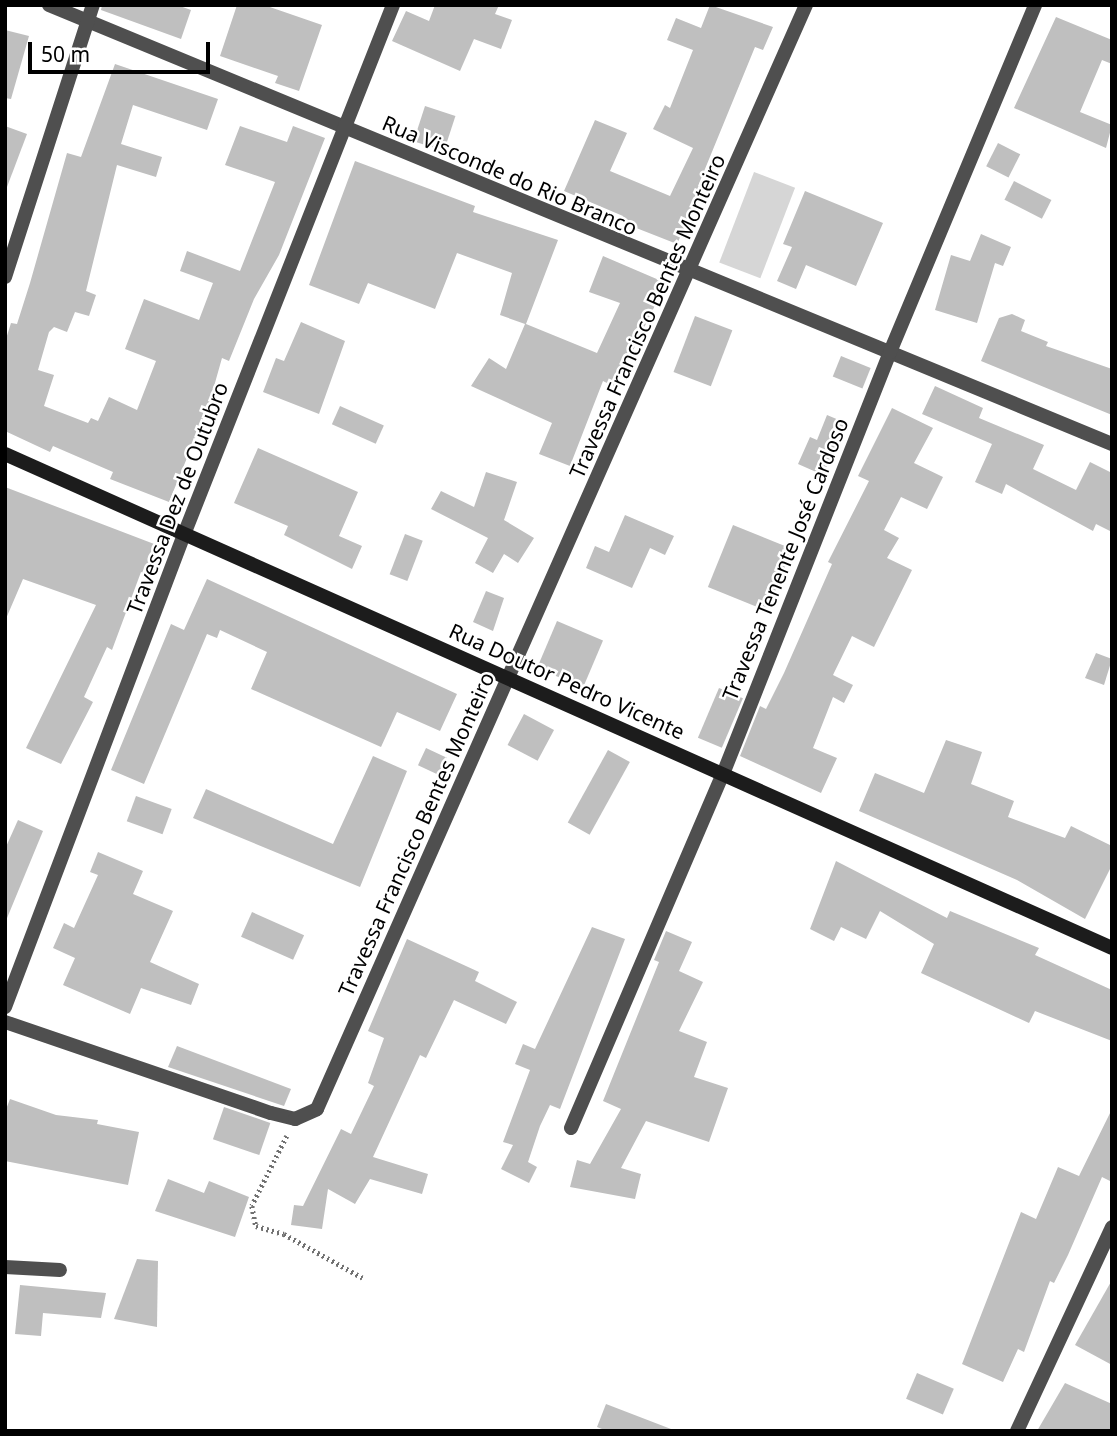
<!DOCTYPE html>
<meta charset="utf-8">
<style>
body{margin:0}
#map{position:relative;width:1117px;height:1436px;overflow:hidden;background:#fff;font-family:"Noto Sans",sans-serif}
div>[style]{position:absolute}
.green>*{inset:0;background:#d6d6d6;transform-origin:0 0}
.building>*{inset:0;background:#bfbfbf;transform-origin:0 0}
.path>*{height:4.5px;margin-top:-2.25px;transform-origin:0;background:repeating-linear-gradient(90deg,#717171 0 2px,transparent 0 5.5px)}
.street>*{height:14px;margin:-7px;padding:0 7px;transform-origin:7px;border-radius:7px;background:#4f4f4f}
.secondary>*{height:14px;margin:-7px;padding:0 7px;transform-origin:7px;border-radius:7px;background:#1c1c1c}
span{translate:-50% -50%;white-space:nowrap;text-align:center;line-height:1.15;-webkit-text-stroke:5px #fff;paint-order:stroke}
.street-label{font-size:21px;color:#000}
.frame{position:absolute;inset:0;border:7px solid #000;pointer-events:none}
.scale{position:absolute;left:28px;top:42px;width:182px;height:32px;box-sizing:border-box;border:4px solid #000;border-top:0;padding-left:9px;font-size:21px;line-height:24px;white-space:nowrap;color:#000;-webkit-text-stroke:5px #fff;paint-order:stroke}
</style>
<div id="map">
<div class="green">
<div style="left:754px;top:172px;width:44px;height:97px;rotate:21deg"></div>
</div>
<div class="building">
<div style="clip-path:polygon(102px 5px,177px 5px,191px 10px,181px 39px,101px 10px)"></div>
<div style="clip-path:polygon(237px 5px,264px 5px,322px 25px,299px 91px,275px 83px,278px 76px,220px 56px)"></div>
<div style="clip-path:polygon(435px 5px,499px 5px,495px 14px,512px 20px,501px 49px,474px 39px,460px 71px,392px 41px,406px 11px,429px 21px)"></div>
<div style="clip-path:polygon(710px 5px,773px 27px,763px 50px,755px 47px,698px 186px,703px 188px,677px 244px,621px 222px,623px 216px,564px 191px,595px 120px,627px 133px,610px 171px,670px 196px,693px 148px,653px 129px,665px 105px,670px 108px,693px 50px,667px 40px,676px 18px,701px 28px)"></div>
<div style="clip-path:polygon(1056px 17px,1112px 40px,1112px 64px,1102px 60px,1080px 112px,1112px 125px,1106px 148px,1014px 108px)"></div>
<div style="clip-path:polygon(5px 30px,29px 36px,11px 99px,5px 98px)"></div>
<div style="clip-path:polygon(115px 64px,218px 99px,207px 130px,133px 105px,121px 144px,162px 157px,156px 177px,117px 165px,86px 291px,96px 295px,89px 316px,75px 312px,67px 332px,54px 327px,49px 332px,38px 370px,54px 375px,44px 406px,88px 423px,91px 418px,98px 421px,109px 397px,137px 410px,156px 361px,125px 349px,144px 299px,199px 320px,213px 283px,180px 271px,187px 251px,240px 271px,275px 182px,225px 165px,240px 126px,287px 142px,293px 126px,325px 138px,279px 255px,254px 299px,229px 361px,222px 358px,209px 404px,169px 502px,110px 479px,113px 472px,53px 446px,50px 452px,5px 431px,5px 342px,11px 323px,17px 324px,30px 283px,67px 153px,81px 157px)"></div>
<div style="left:425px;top:106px;width:32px;height:37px;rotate:18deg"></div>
<div style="clip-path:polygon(5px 126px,27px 134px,7px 187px,5px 187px)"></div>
<div style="left:998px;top:143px;width:25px;height:26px;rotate:27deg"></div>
<div style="clip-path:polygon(355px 161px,475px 206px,473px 212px,558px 240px,526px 324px,597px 353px,620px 303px,589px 292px,603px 256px,666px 283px,615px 387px,603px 381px,570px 466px,539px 454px,552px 423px,471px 386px,489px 358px,506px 369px,525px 324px,500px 315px,512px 273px,457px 253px,435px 309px,368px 283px,359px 304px,309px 285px)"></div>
<div style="left:1014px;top:181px;width:42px;height:21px;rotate:27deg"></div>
<div style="clip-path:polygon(805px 191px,883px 223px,856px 286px,806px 265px,796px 289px,777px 281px,792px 247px,783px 244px)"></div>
<div style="clip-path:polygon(981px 234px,1011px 247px,1003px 266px,995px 263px,977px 323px,935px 310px,951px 255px,970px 261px)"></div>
<div style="clip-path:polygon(1012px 314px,1025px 320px,1021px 331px,1048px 342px,1046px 346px,1112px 369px,1112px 415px,981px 361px,999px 318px)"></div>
<div style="left:695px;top:316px;width:40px;height:60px;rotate:21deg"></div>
<div style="clip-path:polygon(301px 322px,345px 341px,319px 414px,263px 392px,276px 358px,284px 361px)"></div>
<div style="left:841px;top:356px;width:32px;height:22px;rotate:22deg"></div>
<div style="clip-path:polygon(935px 386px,983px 408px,979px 418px,1044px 445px,1033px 469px,1076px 490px,1090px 462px,1112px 473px,1112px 532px,1096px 524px,1093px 531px,1006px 484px,1002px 494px,975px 482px,992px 444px,922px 414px)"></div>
<div style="left:340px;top:406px;width:48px;height:20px;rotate:24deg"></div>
<div style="clip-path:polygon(892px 408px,933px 428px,914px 463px,943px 477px,927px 509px,901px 497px,884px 530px,899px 538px,887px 558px,912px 570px,874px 647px,852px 636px,833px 675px,853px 685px,844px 703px,833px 697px,813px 748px,837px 758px,821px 793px,740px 756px,760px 706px,766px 709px,784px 673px,832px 564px,828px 562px,869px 481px,858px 476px)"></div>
<div style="clip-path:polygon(827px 415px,846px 423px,823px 475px,798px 464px,810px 437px,817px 440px)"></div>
<div style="clip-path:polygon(258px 448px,358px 492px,339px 536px,362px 546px,352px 569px,284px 535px,288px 526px,234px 503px)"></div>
<div style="clip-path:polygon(486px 472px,517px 482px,504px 520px,534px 538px,518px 563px,504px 554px,493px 573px,475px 563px,488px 538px,431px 509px,441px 491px,474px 507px)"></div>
<div style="clip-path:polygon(5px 487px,162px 547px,152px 576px,141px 572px,112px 650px,107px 647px,84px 697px,93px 702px,61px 764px,26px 748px,96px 605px,23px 579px,5px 621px)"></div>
<div style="clip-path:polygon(625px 515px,674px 536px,665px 555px,650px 548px,632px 588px,586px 568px,595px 546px,609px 552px)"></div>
<div style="left:733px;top:525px;width:64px;height:67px;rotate:22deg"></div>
<div style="left:405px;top:534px;width:19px;height:43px;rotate:21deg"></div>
<div style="clip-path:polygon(207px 579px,457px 694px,440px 731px,397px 712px,381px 747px,251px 689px,267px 652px,220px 630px,217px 638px,207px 634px,144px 784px,111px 770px,171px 624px,184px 630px)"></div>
<div style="clip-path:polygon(486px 591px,504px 598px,493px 631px,473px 622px)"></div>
<div style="left:557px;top:621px;width:50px;height:51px;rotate:23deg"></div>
<div style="clip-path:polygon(1096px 653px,1112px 659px,1104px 685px,1085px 678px)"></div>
<div style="left:719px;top:688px;width:26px;height:54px;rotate:23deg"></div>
<div style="left:524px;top:714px;width:34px;height:35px;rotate:28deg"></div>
<div style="clip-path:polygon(946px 740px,982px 752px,971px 784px,1014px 801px,1008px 817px,1065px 838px,1071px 826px,1112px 846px,1112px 865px,1085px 919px,1017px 880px,859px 811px,875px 773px,924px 793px)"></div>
<div style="left:426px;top:748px;width:23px;height:19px;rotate:25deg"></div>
<div style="left:608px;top:750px;width:25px;height:83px;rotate:29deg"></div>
<div style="clip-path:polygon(373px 756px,407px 771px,360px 887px,193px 818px,206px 789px,333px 844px)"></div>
<div style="left:136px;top:796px;width:38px;height:27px;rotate:20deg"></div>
<div style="clip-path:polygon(18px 820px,43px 831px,5px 923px,5px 849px)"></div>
<div style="clip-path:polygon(98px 852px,143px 871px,133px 894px,173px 911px,150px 962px,199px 984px,191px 1005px,141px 988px,130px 1014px,63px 985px,75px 958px,53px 948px,64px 923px,74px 928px,98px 875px,90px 872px)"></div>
<div style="clip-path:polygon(836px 861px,947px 918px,950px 911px,1039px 948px,1035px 955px,1112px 990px,1112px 1041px,1035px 1011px,1029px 1023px,921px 973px,934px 944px,880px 911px,866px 939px,841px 927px,834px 941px,810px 929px)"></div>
<div style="left:252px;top:912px;width:57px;height:27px;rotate:24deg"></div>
<div style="clip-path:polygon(592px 927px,625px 939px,560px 1109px,550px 1105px,540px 1126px,528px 1162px,537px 1167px,529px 1183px,501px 1169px,513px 1145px,503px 1142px,530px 1070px,515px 1064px,523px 1044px,535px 1049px)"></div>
<div style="clip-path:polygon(666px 931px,692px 942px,679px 971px,703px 982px,679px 1031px,707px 1042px,694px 1077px,728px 1088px,709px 1142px,646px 1121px,621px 1168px,641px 1174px,635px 1199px,570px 1187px,577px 1160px,590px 1164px,621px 1109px,603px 1101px,659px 962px,654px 960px)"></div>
<div style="clip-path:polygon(407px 939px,479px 972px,475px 981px,517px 1002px,506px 1024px,454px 1000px,426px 1058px,420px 1055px,373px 1157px,428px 1174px,422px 1194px,370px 1179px,355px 1204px,328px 1189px,322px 1229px,291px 1225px,294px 1205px,303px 1206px,341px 1129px,351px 1134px,374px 1086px,368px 1083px,384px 1038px,368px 1031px)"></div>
<div style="clip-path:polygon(177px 1046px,291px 1089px,284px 1106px,168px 1067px)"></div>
<div style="clip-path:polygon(10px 1099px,56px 1115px,98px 1120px,97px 1124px,139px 1132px,128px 1185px,5px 1161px,5px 1112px)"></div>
<div style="left:224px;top:1107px;width:49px;height:34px;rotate:19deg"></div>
<div style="clip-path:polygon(1112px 1109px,1112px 1182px,1102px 1177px,1068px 1255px,1054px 1283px,1050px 1281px,1024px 1352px,1018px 1349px,1003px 1382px,962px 1364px,1021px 1212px,1036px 1219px,1058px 1167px,1079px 1176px)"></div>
<div style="clip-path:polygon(168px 1179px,204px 1193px,209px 1181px,249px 1197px,235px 1237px,155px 1211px)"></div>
<div style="clip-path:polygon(137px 1259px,158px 1261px,157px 1327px,114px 1319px)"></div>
<div style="clip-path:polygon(1112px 1280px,1112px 1365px,1075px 1345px)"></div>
<div style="clip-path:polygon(20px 1285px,106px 1293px,101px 1318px,43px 1313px,41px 1336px,15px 1334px)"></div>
<div style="left:917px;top:1373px;width:40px;height:28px;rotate:23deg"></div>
<div style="clip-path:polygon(1065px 1383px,1112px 1404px,1112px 1431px,1037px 1431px)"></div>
<div style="clip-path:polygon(606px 1404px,671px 1429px,671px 1431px,607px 1431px,597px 1427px)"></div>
</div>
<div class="path">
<div style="left:287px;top:1136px;width:78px;rotate:116.6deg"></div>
<div style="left:252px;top:1206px;width:20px;rotate:79deg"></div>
<div style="left:256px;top:1226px;width:29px;rotate:16deg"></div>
<div style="left:284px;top:1234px;width:90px;rotate:29.1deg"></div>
</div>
<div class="street">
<div style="left:49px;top:5px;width:1150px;rotate:22.44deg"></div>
<div style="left:5px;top:277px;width:286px;rotate:-72.1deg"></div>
<div style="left:5px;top:1007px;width:508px;rotate:-69.25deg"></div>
<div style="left:185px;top:532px;width:567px;rotate:-68.46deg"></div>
<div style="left:5px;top:1022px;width:281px;rotate:18.9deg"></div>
<div style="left:271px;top:1113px;width:25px;rotate:14deg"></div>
<div style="left:295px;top:1119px;width:24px;rotate:-24deg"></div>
<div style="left:317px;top:1109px;width:1207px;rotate:-66.11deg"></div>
<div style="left:571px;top:1128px;width:385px;rotate:-66.8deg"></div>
<div style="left:723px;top:774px;width:454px;rotate:-68.4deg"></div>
<div style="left:890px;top:352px;width:376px;rotate:-67.3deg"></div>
<div style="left:5px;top:1267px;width:55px;rotate:3.1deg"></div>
<div style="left:1017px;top:1431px;width:225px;rotate:-65deg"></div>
</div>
<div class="secondary">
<div style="left:5px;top:454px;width:1212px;rotate:24.05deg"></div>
</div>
<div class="street-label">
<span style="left:510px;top:175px;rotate:23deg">Rua Visconde do Rio Branco</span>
<span style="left:647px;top:316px;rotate:-66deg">Travessa Francisco Bentes Monteiro</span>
<span style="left:177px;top:498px;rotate:-69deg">Travessa Dez de Outubro</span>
<span style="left:785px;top:559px;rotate:-68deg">Travessa Tenente José Cardoso</span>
<span style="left:567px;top:681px;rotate:24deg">Rua Doutor Pedro Vicente</span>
<span style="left:416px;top:834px;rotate:-66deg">Travessa Francisco Bentes Monteiro</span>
</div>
<div class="frame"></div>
<div class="scale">50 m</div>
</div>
